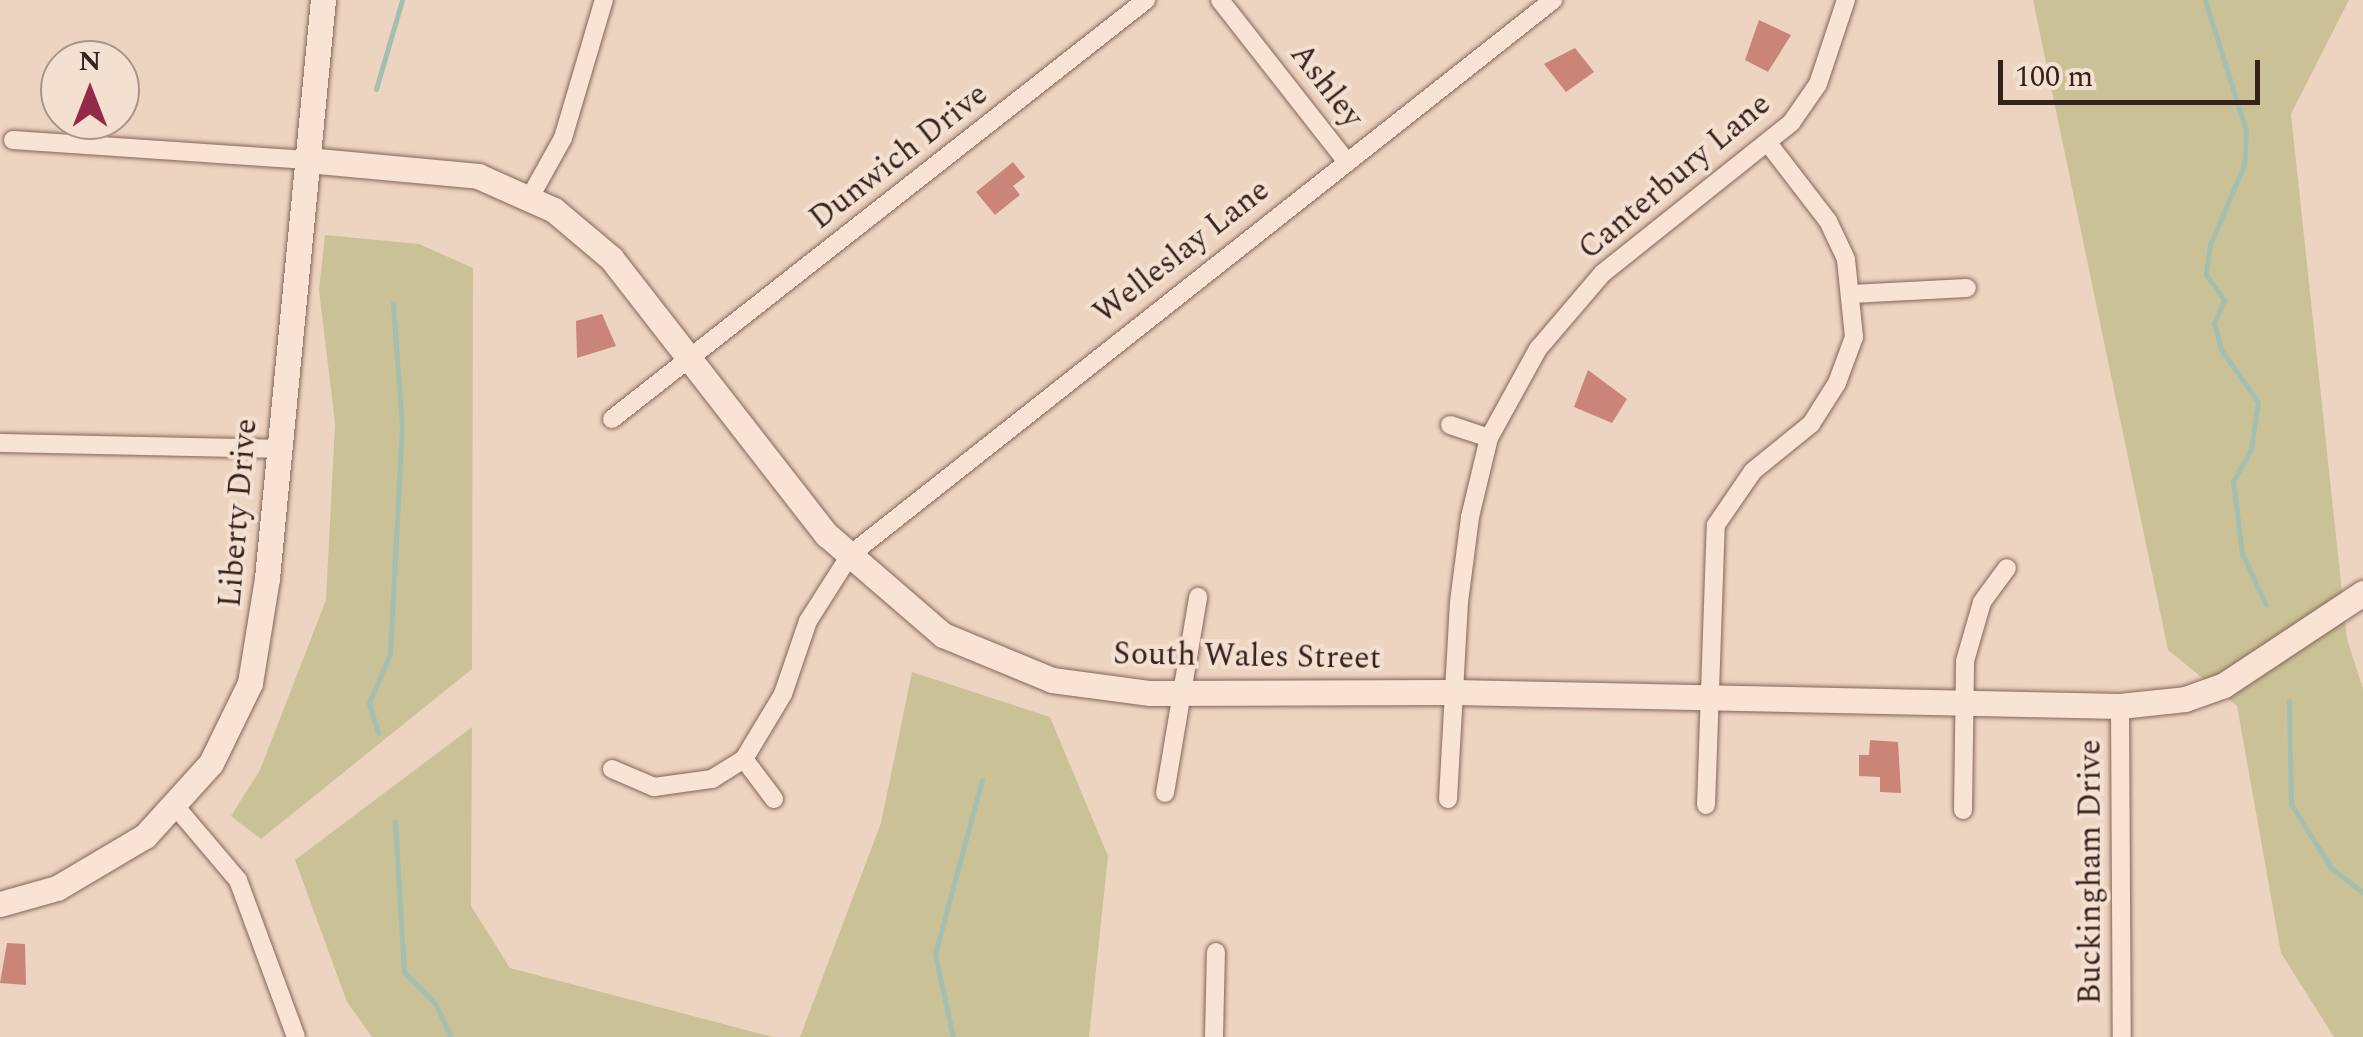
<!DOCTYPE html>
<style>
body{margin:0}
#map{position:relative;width:2363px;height:1037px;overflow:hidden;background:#edd4c1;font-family:Spectral,serif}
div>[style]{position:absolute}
.green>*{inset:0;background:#cac296}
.stream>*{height:5px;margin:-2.5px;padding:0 2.5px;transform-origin:2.5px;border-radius:2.5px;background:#a4bfb0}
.building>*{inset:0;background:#ca8478}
.roads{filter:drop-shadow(0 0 2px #856559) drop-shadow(0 0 2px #856559)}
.street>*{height:18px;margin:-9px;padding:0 9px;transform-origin:9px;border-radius:9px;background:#f8e3d4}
.secondary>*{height:25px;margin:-12.5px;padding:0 12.5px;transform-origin:12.5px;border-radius:12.5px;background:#f8e3d4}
span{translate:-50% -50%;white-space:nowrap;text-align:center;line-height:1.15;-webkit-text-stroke:8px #f4e0d1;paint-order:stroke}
.street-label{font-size:32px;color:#36221d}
.north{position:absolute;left:40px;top:40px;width:100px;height:100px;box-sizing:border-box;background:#f4e0d1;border:2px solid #a89489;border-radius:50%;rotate:0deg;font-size:28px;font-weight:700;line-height:40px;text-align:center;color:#36221d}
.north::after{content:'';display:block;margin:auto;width:35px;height:45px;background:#932b48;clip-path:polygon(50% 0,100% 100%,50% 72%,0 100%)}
.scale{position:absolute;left:1998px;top:60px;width:262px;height:45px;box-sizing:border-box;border:5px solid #36221d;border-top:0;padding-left:12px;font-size:30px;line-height:35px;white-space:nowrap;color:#36221d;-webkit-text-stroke:8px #f4e0d1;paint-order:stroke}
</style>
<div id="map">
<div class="green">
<div style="clip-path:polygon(2033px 0,2349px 0,2291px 114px,2347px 639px,2363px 689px,2363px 1037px,2334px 1037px,2281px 953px,2237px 706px,2168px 650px)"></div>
<div style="clip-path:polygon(325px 235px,419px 244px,473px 268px,472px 669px,261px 839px,231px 816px,260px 770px,326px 600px,335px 423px,319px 290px)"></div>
<div style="clip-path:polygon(912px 672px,1050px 717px,1108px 856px,1089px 1037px,800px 1037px,881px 823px)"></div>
<div style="clip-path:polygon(472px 727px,471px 906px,510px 968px,773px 1037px,372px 1037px,347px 1002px,295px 860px)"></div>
</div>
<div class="stream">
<div style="left:2205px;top:0;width:137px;rotate:72.6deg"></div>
<div style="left:2246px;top:131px;width:34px;rotate:93deg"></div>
<div style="left:2244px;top:165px;width:87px;rotate:113deg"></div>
<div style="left:2210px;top:245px;width:30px;rotate:98deg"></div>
<div style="left:2206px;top:275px;width:31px;rotate:54deg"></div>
<div style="left:2224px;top:300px;width:25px;rotate:113deg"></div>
<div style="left:2214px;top:323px;width:27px;rotate:75deg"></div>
<div style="left:2221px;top:349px;width:65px;rotate:55.1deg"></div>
<div style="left:2258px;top:402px;width:48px;rotate:98.5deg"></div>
<div style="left:2251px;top:449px;width:37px;rotate:119deg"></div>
<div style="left:2233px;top:481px;width:73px;rotate:82.9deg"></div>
<div style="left:2242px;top:553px;width:57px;rotate:65.2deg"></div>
<div style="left:376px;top:89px;width:93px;rotate:-73.7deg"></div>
<div style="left:2289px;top:701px;width:103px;rotate:88.9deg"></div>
<div style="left:2291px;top:804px;width:77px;rotate:57.8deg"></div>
<div style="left:2332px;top:869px;width:39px;rotate:37deg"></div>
<div style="left:378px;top:733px;width:31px;rotate:-107deg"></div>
<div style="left:369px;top:703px;width:53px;rotate:-66.8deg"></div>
<div style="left:390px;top:654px;width:227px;rotate:-87deg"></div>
<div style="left:402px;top:427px;width:124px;rotate:-94.2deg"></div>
<div style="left:395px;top:822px;width:150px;rotate:86.6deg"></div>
<div style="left:404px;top:972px;width:44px;rotate:45deg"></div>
<div style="left:435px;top:1003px;width:38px;rotate:65deg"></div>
<div style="left:953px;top:1037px;width:85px;rotate:-102.2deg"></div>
<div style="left:935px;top:954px;width:180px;rotate:-74.9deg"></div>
</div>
<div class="building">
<div style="clip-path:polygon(1759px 20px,1791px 35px,1768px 72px,1745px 60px)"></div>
<div style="clip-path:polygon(1575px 48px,1594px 72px,1566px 92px,1544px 64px)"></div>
<div style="clip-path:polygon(1013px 162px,1025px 177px,1013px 186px,1020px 195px,995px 215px,976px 192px)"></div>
<div style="clip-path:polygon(602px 314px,616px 346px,577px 358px,576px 321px)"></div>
<div style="clip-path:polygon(1588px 370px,1627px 399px,1612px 423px,1574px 407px)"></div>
<div style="clip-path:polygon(1870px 740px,1898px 742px,1901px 793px,1880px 792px,1880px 777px,1859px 776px,1859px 755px,1869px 755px)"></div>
<div style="clip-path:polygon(7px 943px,25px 944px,26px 985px,0 983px)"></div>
</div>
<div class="roads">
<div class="street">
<div style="left:1220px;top:0;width:206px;rotate:51.9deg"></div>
<div style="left:13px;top:140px;width:295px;rotate:3.9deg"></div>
<div style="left:529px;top:199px;width:70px;rotate:-60.9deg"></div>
<div style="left:563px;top:138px;width:144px;rotate:-73.5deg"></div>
<div style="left:1851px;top:294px;width:116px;rotate:-3deg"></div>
<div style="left:612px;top:419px;width:679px;rotate:-38.12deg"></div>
<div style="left:1450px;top:425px;width:41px;rotate:18.4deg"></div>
<div style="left:0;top:443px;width:277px;rotate:1.2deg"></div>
<div style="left:2120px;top:706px;width:331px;rotate:89.7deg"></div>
<div style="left:744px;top:759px;width:50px;rotate:53.1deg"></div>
<div style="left:612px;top:769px;width:46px;rotate:23.2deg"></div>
<div style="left:654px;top:787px;width:59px;rotate:-7.9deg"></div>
<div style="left:712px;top:779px;width:38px;rotate:-32deg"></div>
<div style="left:744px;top:759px;width:76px;rotate:-59deg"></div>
<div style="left:783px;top:694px;width:77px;rotate:-71.1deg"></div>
<div style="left:808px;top:621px;width:78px;rotate:-57.5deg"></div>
<div style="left:850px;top:555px;width:896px;rotate:-38.29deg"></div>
<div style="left:1165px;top:793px;width:199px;rotate:-80.4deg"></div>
<div style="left:1448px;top:799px;width:197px;rotate:-86.8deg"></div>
<div style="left:1459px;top:602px;width:86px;rotate:-82.6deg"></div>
<div style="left:1470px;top:517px;width:81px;rotate:-76.5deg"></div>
<div style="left:1489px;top:438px;width:102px;rotate:-61.2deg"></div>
<div style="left:1538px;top:349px;width:100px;rotate:-49.5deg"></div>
<div style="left:1603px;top:273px;width:241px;rotate:-38.6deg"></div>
<div style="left:1791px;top:123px;width:47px;rotate:-55.3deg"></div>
<div style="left:1818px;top:84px;width:89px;rotate:-71.6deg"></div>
<div style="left:1706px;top:805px;width:280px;rotate:-88deg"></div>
<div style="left:1716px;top:525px;width:65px;rotate:-55.6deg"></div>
<div style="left:1753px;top:471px;width:75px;rotate:-39deg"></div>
<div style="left:1811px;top:424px;width:49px;rotate:-57.6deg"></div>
<div style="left:1837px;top:383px;width:49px;rotate:-69.7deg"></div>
<div style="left:1854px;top:337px;width:78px;rotate:-95.9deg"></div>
<div style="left:1846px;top:259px;width:42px;rotate:-115.3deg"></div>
<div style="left:1828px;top:221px;width:98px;rotate:-127.6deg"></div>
<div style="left:176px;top:807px;width:96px;rotate:49.7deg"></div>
<div style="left:238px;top:880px;width:167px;rotate:69.7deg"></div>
<div style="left:1963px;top:810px;width:149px;rotate:-89.2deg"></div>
<div style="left:1965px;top:661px;width:61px;rotate:-73.9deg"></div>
<div style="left:1982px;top:602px;width:42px;rotate:-53.7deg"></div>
<div style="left:1214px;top:1037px;width:85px;rotate:-88.7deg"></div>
</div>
<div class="secondary">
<div style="left:307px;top:160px;width:172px;rotate:5.3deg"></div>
<div style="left:478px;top:176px;width:83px;rotate:24.1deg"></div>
<div style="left:554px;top:210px;width:75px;rotate:40.1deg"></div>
<div style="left:611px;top:258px;width:351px;rotate:52.1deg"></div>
<div style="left:827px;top:535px;width:153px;rotate:40.8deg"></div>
<div style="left:943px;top:635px;width:118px;rotate:22.4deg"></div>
<div style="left:1052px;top:680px;width:99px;rotate:7.6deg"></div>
<div style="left:1150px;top:693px;width:304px;rotate:-0.2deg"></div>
<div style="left:1454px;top:692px;width:666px;rotate:1.2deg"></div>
<div style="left:2120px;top:706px;width:65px;rotate:-6.1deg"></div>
<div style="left:2185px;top:699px;width:41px;rotate:-19.7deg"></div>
<div style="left:2224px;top:685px;width:167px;rotate:-33.5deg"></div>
<div style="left:0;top:904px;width:59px;rotate:-15.7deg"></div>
<div style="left:57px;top:888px;width:102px;rotate:-30.6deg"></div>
<div style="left:145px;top:836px;width:98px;rotate:-47.9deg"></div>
<div style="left:211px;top:763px;width:89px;rotate:-64deg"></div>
<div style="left:250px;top:683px;width:106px;rotate:-80.8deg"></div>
<div style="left:267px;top:578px;width:581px;rotate:-84.47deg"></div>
</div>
</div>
<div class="street-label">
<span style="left:1326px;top:86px;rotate:52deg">Ashley</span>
<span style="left:899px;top:157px;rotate:-38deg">Dunwich Drive</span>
<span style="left:1675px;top:177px;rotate:-40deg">Canterbury Lane</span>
<span style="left:1182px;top:252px;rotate:-38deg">Welleslay Lane</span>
<span style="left:239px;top:513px;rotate:-85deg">Liberty Drive</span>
<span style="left:1247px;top:657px;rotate:1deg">South Wales Street</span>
<span style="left:2091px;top:872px;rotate:-90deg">Buckingham Drive</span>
</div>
<div class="north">N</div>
<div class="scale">100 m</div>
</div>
